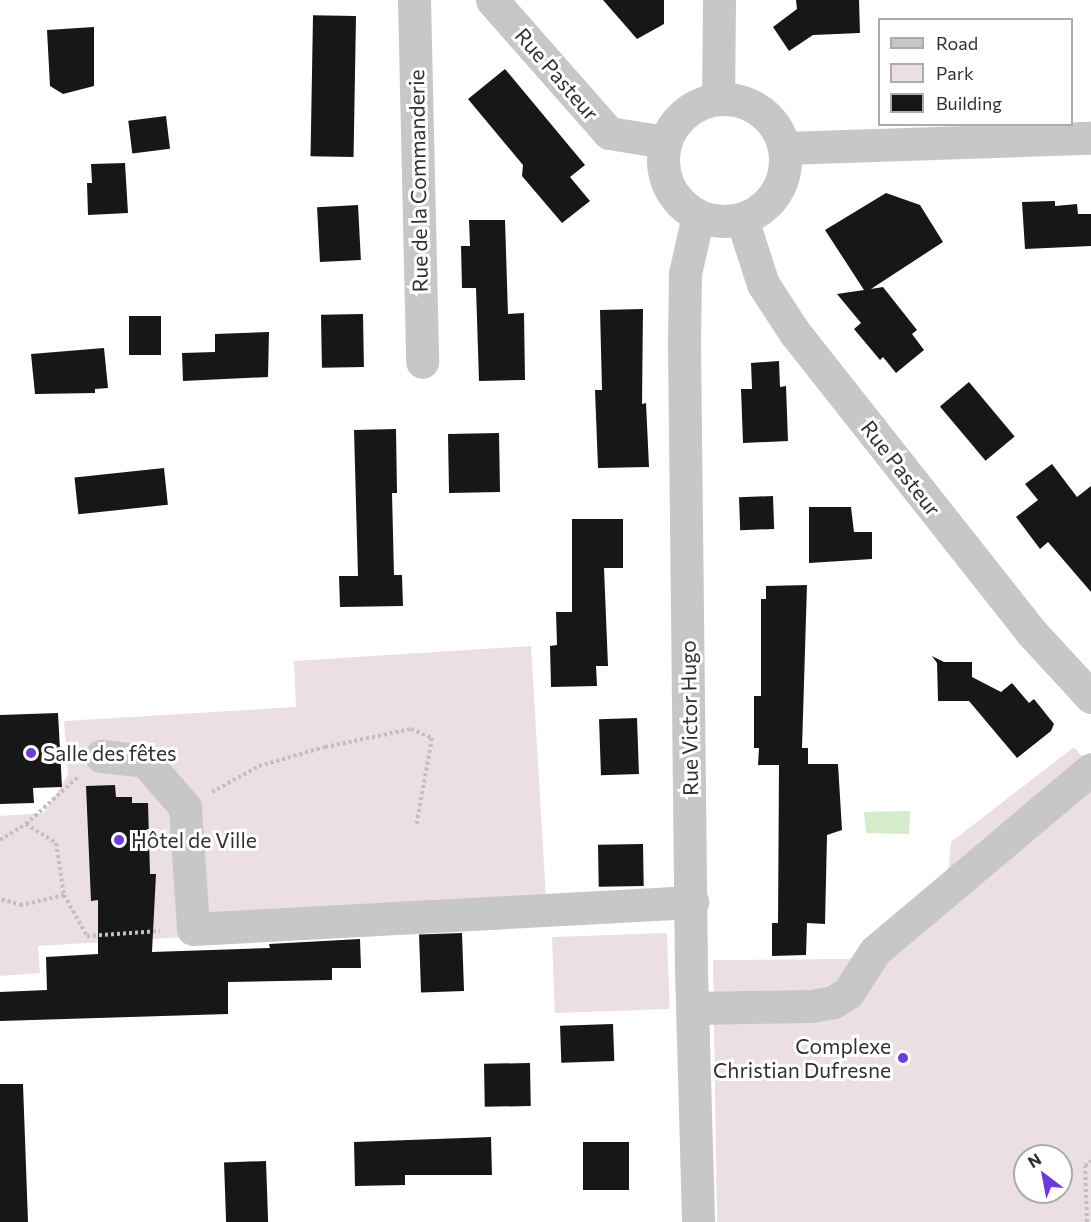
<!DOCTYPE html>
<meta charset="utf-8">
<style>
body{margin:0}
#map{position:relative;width:1091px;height:1222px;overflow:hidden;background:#fff;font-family:Commissioner,sans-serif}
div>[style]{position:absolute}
.green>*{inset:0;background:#ecdfe1;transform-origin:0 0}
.water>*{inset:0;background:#d4ebcc}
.building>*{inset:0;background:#171717;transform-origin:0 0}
.path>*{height:4px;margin-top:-2px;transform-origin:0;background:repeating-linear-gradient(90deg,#c0c0c0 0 3px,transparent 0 6px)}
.minor>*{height:33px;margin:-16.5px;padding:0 16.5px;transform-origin:16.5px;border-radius:16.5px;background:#c7c7c7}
.minor>.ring{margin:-16.5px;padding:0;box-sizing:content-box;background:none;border:33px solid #c7c7c7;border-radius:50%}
.dots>*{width:16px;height:16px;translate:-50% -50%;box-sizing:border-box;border:3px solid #fff;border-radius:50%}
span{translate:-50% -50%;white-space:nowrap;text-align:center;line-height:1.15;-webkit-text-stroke:6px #fff;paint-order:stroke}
.street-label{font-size:21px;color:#303030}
.poi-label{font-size:21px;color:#303030}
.left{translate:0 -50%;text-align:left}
.right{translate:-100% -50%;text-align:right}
.legend{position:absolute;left:878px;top:18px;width:195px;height:108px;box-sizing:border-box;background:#fff;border:2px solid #acacac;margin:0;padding:8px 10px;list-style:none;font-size:18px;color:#303030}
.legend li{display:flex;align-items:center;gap:12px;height:30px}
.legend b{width:30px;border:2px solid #acacac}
.north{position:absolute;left:1013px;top:1144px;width:60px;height:60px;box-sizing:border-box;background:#fff;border:2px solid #acacac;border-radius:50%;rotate:328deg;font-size:16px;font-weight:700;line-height:24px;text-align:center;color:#303030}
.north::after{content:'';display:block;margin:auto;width:21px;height:27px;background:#6b3bde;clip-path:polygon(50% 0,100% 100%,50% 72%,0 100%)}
</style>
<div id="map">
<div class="green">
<div style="clip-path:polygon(531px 646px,547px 915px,38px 946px,40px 973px,0 976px,0 816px,44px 813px,68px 775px,64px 721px,296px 707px,294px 661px)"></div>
<div style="clip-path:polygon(evenodd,1074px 747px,1091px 767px,1091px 1222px,717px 1222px,713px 960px,850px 959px,948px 876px,951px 842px,1074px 747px,1025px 1156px,1061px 1156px,1061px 1192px,1025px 1192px,1025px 1156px)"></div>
<div style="left:667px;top:933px;width:76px;height:115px;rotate:88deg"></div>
</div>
<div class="water">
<div style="clip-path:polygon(910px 811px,909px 834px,866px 833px,864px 812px)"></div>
</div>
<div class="building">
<div style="clip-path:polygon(603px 0,664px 0,664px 24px,637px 39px)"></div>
<div style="clip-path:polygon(796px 0,859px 0,860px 33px,813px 35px,789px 51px,773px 27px,797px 9px)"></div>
<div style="left:356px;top:16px;width:141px;height:43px;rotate:91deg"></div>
<div style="clip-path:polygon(94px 27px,94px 86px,63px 94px,50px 86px,47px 30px)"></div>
<div style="clip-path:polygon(505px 69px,585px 165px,570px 177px,590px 201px,562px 223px,522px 176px,523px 165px,468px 99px)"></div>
<div style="left:166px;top:116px;width:33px;height:38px;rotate:83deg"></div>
<div style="clip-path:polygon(125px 163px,128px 213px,88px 215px,87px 183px,92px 183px,91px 164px)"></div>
<div style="clip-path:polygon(886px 193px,920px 205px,943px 242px,871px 289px,883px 287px,917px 330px,912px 334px,924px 350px,896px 373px,883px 357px,880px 360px,854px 329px,861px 323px,837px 294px,864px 290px,825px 230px)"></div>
<div style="clip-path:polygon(1055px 201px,1055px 206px,1077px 204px,1078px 214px,1091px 214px,1091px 246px,1025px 249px,1022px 202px)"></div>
<div style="left:358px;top:205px;width:55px;height:41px;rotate:87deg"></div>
<div style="clip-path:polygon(469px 220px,505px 220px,508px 314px,524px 313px,525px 380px,479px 381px,476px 288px,462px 288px,461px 246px,470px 246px)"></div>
<div style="clip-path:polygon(643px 309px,642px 404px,646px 403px,649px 467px,598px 468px,595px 390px,602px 390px,600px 310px)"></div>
<div style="left:363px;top:314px;width:53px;height:42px;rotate:89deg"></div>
<div style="left:129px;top:316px;width:32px;height:39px"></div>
<div style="clip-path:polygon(269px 332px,268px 377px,183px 381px,182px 353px,215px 352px,215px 334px)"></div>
<div style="clip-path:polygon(104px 348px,108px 388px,95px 389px,95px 393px,35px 394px,31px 354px)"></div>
<div style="clip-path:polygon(779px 361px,780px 387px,786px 386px,788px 441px,743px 443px,741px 389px,752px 389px,751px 363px)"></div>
<div style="left:969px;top:382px;width:71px;height:38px;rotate:50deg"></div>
<div style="clip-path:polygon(396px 429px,397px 493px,392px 493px,394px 575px,402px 575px,403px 606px,340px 607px,339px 576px,358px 576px,354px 430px)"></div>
<div style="left:499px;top:433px;width:59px;height:51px;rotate:89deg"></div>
<div style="clip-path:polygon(1052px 464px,1077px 497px,1091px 486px,1091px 592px,1048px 542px,1040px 549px,1016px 517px,1038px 500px,1025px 484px)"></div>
<div style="left:164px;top:468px;width:37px;height:90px;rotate:84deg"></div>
<div style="left:773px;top:496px;width:33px;height:34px;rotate:88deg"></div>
<div style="clip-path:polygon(809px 507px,851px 507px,854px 532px,872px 532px,872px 559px,809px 563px)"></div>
<div style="clip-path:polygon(572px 519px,623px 519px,623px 568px,604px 568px,608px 666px,596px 666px,597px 686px,551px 687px,550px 646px,557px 645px,556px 612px,572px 612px)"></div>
<div style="clip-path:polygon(807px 585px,802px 748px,808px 748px,808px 764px,838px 764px,842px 830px,827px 835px,825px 924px,807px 923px,806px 955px,772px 956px,772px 923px,778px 923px,779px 765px,758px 765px,759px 748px,754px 748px,754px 696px,761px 696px,761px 599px,766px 599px,766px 586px)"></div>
<div style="clip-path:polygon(932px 656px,944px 662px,972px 662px,972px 677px,1001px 692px,1012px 683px,1029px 703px,1034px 699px,1054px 724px,1051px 731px,1017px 758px,969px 701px,938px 701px,937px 663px)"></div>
<div style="clip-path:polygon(58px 713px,62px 787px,33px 788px,34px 803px,0 804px,0 715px)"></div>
<div style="left:637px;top:718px;width:56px;height:38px;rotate:88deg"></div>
<div style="clip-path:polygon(115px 785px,116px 797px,132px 797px,132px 803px,148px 803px,150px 874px,156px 874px,152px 952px,270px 948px,269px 944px,360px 939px,361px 968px,332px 968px,332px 980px,228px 982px,228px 1014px,0 1021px,0 992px,47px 990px,46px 957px,98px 954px,98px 900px,91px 901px,86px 786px)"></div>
<div style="left:643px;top:844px;width:42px;height:45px;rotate:89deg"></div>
<div style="left:462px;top:933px;width:58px;height:43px;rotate:88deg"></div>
<div style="left:613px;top:1024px;width:37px;height:53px;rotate:88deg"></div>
<div style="left:530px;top:1063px;width:43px;height:46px;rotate:89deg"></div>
<div style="clip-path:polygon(0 1084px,23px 1084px,28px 1222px,0 1222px)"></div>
<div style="clip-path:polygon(491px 1137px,492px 1175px,405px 1175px,405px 1185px,355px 1186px,354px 1142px)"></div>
<div style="left:583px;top:1142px;width:46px;height:48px"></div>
<div style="left:266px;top:1161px;width:61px;height:42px;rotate:88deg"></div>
</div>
<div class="path">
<div style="left:212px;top:792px;width:54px;rotate:-29deg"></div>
<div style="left:259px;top:766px;width:69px;rotate:-16.1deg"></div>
<div style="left:325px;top:747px;width:88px;rotate:-11.8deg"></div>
<div style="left:411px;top:729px;width:23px;rotate:23deg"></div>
<div style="left:432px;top:738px;width:90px;rotate:100.2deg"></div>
<div style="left:26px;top:824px;width:69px;rotate:-42deg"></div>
<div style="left:0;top:840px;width:31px;rotate:-32deg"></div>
<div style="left:26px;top:824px;width:36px;rotate:32deg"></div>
<div style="left:56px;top:843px;width:53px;rotate:81.3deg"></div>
<div style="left:64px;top:895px;width:43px;rotate:166.6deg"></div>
<div style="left:22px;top:905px;width:23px;rotate:-165deg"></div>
<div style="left:64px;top:895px;width:47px;rotate:60.7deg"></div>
<div style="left:87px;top:936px;width:73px;rotate:-3.9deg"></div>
<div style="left:1087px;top:1222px;width:56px;rotate:-92deg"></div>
<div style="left:1085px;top:1166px;width:8px;rotate:-40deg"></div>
</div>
<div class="minor">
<div style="left:414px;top:0;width:362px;rotate:88.7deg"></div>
<div style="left:492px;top:0;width:177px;rotate:48.7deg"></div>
<div style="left:609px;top:133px;width:57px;rotate:9.1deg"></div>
<div class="ring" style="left:663px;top:99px;width:89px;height:89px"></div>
<div style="left:718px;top:99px;width:99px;rotate:-89.4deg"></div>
<div style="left:785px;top:148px;width:306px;rotate:-1.9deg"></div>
<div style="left:698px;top:216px;width:58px;rotate:102.8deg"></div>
<div style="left:685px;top:273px;width:71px;rotate:90.8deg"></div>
<div style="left:684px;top:344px;width:625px;rotate:89.36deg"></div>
<div style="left:691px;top:969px;width:253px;rotate:88.4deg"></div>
<div style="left:742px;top:219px;width:68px;rotate:72.1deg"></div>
<div style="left:763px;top:284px;width:59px;rotate:56.9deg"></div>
<div style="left:795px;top:333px;width:382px;rotate:51.7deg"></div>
<div style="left:1032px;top:633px;width:87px;rotate:47.3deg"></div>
<div style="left:101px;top:756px;width:44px;rotate:6.5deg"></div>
<div style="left:145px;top:761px;width:61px;rotate:49deg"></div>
<div style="left:185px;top:807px;width:122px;rotate:86.2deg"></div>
<div style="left:193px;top:929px;width:500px;rotate:-3.1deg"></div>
<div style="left:692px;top:1008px;width:119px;rotate:-1deg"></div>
<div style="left:811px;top:1006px;width:22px;rotate:-10deg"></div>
<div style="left:833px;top:1002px;width:17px;rotate:-31deg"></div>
<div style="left:848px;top:993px;width:50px;rotate:-57.3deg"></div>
<div style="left:875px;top:951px;width:282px;rotate:-40.1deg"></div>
</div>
<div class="dots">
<div style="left:31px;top:753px;background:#6b3bde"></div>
<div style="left:119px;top:840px;background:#6b3bde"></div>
<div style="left:903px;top:1058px;background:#6b3bde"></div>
</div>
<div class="street-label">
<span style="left:557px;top:74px;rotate:49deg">Rue Pasteur</span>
<span style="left:418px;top:181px;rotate:-91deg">Rue de la Commanderie</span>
<span style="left:901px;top:468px;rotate:52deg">Rue Pasteur</span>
<span style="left:689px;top:718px;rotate:-91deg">Rue Victor Hugo</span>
</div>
<div class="poi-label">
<span class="left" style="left:43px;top:753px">Salle des fêtes</span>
<span class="left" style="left:131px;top:840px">Hôtel de Ville</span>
<span class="right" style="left:891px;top:1058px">Complexe<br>Christian Dufresne</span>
</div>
<ul class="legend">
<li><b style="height:8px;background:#c7c7c7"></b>Road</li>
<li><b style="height:16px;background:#ecdfe1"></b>Park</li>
<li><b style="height:16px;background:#171717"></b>Building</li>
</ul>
<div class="north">N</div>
</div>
